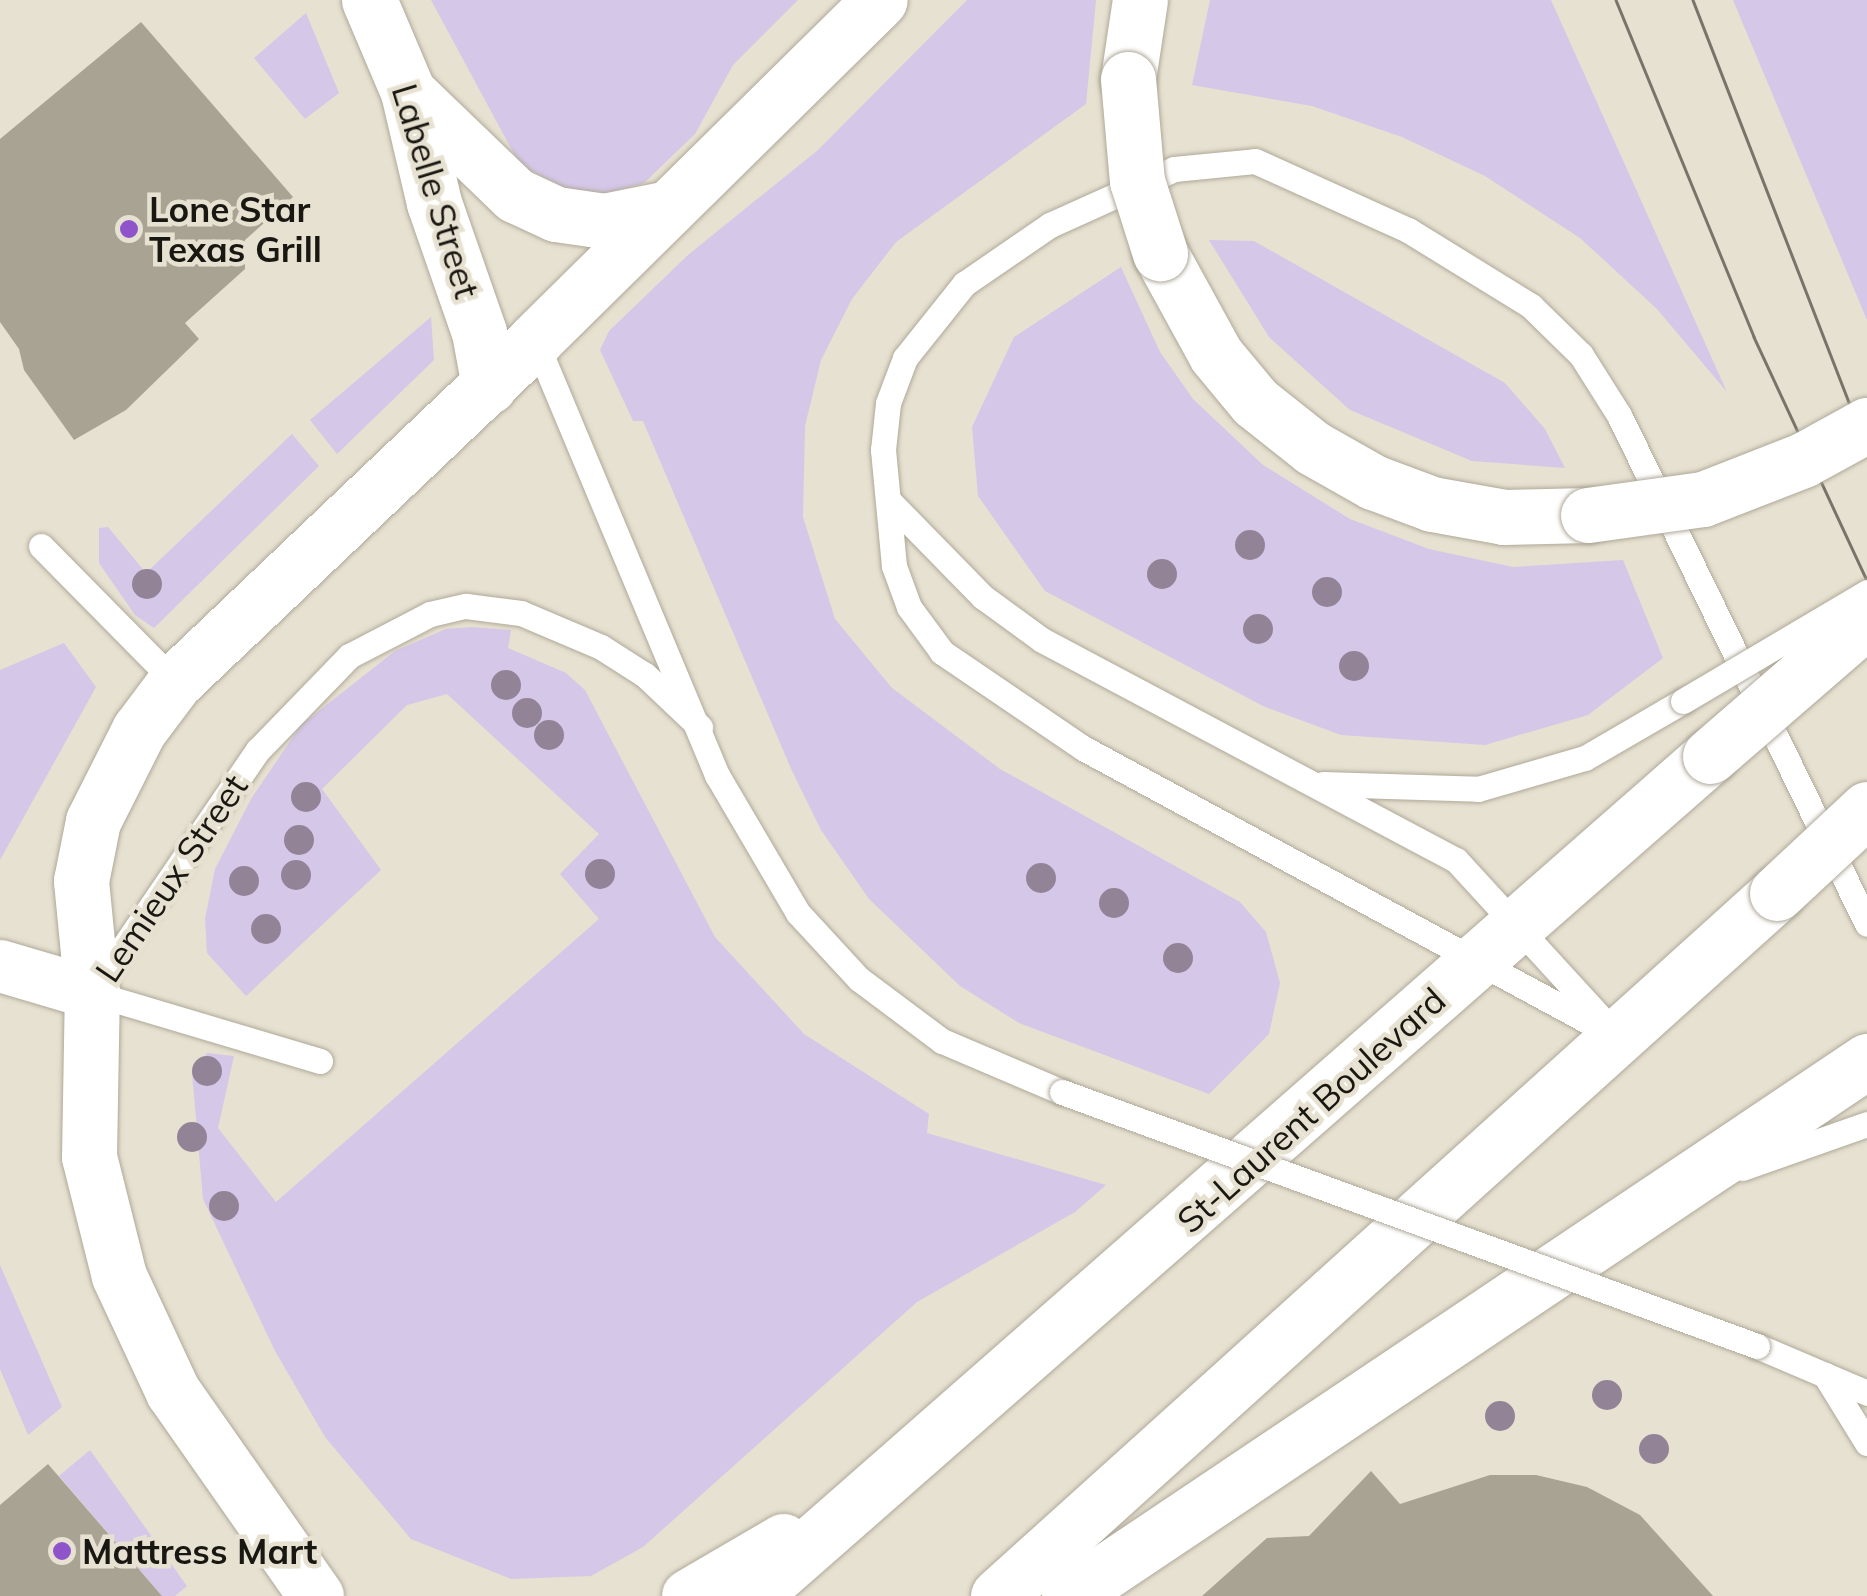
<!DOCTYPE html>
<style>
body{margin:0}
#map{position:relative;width:1867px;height:1596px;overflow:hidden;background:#e7e1d1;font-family:Mulish,sans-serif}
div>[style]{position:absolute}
.green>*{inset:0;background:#d5c7e8}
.building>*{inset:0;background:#a9a394}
.roads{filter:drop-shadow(0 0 2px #afa999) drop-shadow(0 0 2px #afa999)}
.lane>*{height:25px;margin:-12.5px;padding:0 12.5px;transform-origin:12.5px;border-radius:12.5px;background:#fff}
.street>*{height:52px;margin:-26px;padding:0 26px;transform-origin:26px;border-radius:26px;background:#fff}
.secondary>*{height:55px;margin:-27.5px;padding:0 27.5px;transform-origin:27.5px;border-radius:27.5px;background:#fff}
.highway>*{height:55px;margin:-27.5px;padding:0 27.5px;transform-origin:27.5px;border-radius:27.5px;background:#fff}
.tram>*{height:2.5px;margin:-1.25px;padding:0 1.25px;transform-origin:1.25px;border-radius:1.25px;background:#787469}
.bridges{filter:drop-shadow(0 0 2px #afa999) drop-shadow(0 0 2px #afa999)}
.lane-bridge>*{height:25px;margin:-12.5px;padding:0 12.5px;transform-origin:12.5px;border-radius:12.5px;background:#fff}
.secondary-bridge>*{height:55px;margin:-27.5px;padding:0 27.5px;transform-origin:27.5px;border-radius:27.5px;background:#fff}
.highway-bridge>*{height:55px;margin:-27.5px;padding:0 27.5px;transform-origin:27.5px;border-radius:27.5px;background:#fff}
.trees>*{width:30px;height:30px;margin:-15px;border-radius:50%;background:#928496}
.dots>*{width:28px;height:28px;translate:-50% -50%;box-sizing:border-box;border:5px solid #e7e1d1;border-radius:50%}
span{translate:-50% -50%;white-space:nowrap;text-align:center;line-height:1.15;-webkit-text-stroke:9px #e7e1d1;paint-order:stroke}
.street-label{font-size:35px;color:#191711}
.poi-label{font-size:35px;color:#191711;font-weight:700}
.left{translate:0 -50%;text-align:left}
</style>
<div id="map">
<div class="green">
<div style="clip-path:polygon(431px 0,798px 0,733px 65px,695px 134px,644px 183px,604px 194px,573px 192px,520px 165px)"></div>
<div style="clip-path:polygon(967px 0,1096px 0,1086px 104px,896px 242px,852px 299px,821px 360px,805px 426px,803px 517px,835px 619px,892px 688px,1000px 769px,1240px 902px,1266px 932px,1280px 983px,1269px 1034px,1209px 1094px,1019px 1023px,960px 986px,869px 899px,821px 830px,792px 771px,643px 421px,633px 421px,600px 350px,609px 331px,688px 255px,818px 150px)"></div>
<div style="clip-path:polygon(1210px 0,1551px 0,1727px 392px,1657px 309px,1580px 238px,1485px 176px,1402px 137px,1312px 106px,1192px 85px)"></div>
<div style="clip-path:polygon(1733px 0,1867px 0,1867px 320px)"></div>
<div style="clip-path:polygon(306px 13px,339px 93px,305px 119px,254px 58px)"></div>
<div style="clip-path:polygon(1209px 240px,1254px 241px,1505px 383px,1545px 429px,1565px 468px,1472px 461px,1350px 410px,1269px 337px)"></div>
<div style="clip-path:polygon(1121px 267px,1160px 352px,1193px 399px,1263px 465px,1350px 519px,1429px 549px,1513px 567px,1623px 560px,1663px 658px,1588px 715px,1485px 745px,1341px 735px,1265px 707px,1045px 591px,978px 496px,972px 427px,1014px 337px)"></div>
<div style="clip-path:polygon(431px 317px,434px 360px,337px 454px,310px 420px)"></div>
<div style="clip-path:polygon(292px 434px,319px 466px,154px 628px,135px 615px,99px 563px,99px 528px,108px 527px,146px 573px)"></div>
<div style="clip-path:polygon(472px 627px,511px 630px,508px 648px,566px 673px,585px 690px,715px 937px,804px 1034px,929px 1114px,927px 1133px,1106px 1185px,1075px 1212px,917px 1302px,643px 1547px,591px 1576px,511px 1579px,411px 1539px,325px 1437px,275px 1351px,203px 1199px,192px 1073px,207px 1053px,234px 1056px,218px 1128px,276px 1202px,599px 919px,560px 874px,599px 834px,447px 694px,407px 705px,322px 789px,381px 870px,246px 996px,207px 953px,205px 919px,215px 869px,251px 799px,301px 725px,395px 651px,446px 629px)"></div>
<div style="clip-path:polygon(64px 643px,96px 687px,0 860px,0 670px)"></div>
<div style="clip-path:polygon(0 1265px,62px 1407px,28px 1435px,0 1369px)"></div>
<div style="clip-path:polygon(90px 1450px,187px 1586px,175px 1596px,162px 1596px,59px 1476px)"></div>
</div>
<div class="building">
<div style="clip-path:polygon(141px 22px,293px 197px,245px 240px,245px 269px,185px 323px,199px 339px,126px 410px,74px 440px,24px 370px,19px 349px,0 322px,0 139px)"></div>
<div style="clip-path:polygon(48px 1464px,162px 1596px,0 1596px,0 1505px)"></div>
<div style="clip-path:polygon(1371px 1471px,1400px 1504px,1490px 1475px,1536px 1475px,1587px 1487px,1640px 1515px,1713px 1596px,1202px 1596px,1267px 1538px,1309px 1536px)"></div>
</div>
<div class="roads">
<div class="lane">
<div style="left:535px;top:340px;width:472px;rotate:67.3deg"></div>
<div style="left:717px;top:775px;width:160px;rotate:59.6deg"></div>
<div style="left:798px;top:913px;width:90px;rotate:47.3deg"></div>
<div style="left:859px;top:979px;width:104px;rotate:36.8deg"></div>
<div style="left:942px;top:1041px;width:130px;rotate:23deg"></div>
<div style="left:888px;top:500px;width:136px;rotate:45.6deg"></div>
<div style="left:983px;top:597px;width:73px;rotate:36.1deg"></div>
<div style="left:1042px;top:640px;width:469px;rotate:28deg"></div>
<div style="left:1456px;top:860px;width:226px;rotate:47.5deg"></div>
<div style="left:41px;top:546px;width:191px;rotate:45.4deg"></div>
<div style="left:1323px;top:784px;width:155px;rotate:1.8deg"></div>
<div style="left:1478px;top:789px;width:111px;rotate:-16.2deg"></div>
<div style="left:1585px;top:758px;width:113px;rotate:-30.2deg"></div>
<div style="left:1617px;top:1037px;width:607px;rotate:-151.58deg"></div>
<div style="left:1083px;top:748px;width:171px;rotate:-145.8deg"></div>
<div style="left:942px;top:652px;width:56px;rotate:-126.3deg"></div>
<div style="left:909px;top:607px;width:44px;rotate:-110.1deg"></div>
<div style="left:894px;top:566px;width:117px;rotate:-95.4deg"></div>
<div style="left:883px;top:450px;width:47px;rotate:-83.9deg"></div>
<div style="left:888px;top:403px;width:48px;rotate:-69.3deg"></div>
<div style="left:905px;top:358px;width:95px;rotate:-51.4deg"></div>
<div style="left:964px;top:284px;width:104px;rotate:-34.5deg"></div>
<div style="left:1050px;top:225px;width:136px;rotate:-24.3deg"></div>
<div style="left:1174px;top:169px;width:81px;rotate:-5.6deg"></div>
<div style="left:1255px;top:161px;width:168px;rotate:24.3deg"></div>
<div style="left:1408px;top:230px;width:145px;rotate:31.7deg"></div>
<div style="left:1531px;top:306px;width:70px;rotate:44.4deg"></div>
<div style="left:1581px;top:355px;width:71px;rotate:57.7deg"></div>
<div style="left:1619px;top:415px;width:566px;rotate:64.02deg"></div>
<div style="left:320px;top:1061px;width:238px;rotate:-163.4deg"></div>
<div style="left:92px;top:993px;width:294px;rotate:-55.7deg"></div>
<div style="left:258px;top:750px;width:131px;rotate:-45.9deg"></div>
<div style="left:349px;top:656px;width:91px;rotate:-27.4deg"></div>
<div style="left:430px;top:614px;width:37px;rotate:-13deg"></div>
<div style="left:466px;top:606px;width:55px;rotate:7.3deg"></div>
<div style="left:521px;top:613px;width:87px;rotate:23deg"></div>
<div style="left:601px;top:647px;width:52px;rotate:32.5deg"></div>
<div style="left:645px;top:675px;width:76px;rotate:43.4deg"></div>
<div style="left:1742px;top:1168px;width:133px;rotate:-19.4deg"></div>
<div style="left:1757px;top:1346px;width:120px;rotate:23.1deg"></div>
<div style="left:1825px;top:1375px;width:80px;rotate:58.3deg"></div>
</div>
<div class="street">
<div style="left:0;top:966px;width:96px;rotate:16.4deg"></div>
</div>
<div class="secondary">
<div style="left:369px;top:0;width:100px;rotate:67deg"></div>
<div style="left:408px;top:92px;width:114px;rotate:76.8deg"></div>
<div style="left:434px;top:203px;width:137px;rotate:70.8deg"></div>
<div style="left:479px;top:332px;width:55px;rotate:79.5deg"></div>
<div style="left:316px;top:1596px;width:249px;rotate:-125deg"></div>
<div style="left:173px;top:1392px;width:128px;rotate:-115deg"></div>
<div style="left:119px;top:1276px;width:123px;rotate:-104.1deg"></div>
<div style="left:89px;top:1157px;width:164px;rotate:-89deg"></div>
<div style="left:92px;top:993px;width:113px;rotate:-95.6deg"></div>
<div style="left:81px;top:881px;width:61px;rotate:-78.7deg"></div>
<div style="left:93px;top:821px;width:102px;rotate:-63.2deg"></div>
<div style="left:139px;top:730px;width:60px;rotate:-53.1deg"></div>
<div style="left:175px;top:682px;width:497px;rotate:-43.5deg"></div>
<div style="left:689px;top:1596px;width:109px;rotate:-30.3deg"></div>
<div style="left:752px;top:1596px;width:1274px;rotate:-41.25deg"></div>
<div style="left:998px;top:1596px;width:1049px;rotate:-42.06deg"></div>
</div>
<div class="highway">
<div style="left:1128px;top:79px;width:80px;rotate:-81.4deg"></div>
<div style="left:408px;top:92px;width:149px;rotate:43.9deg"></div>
<div style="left:515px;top:195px;width:45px;rotate:24.9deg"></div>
<div style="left:556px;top:214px;width:49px;rotate:8.3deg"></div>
<div style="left:604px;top:221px;width:66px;rotate:-11.3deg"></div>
<div style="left:1160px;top:253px;width:116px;rotate:61.2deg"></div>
<div style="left:1216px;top:355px;width:61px;rotate:50.3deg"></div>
<div style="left:1255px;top:402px;width:74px;rotate:38.4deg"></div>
<div style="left:1313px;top:448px;width:69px;rotate:29.5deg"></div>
<div style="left:1373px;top:482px;width:63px;rotate:20.4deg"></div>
<div style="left:1432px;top:504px;width:73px;rotate:10.2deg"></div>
<div style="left:1504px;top:517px;width:84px;rotate:-1.4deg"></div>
<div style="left:535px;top:340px;width:484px;rotate:-44.6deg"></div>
<div style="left:1069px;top:1596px;width:961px;rotate:-33.84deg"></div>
</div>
</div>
<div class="tram">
<div style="left:1616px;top:0;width:364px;rotate:67.7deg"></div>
<div style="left:1754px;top:337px;width:268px;rotate:65.1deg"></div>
<div style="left:1693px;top:0;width:481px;rotate:68.8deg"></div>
</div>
<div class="bridges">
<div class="lane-bridge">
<div style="left:1683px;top:701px;width:214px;rotate:-30.6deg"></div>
<div style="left:1062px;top:1092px;width:740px;rotate:20.08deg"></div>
</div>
<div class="secondary-bridge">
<div style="left:1710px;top:756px;width:208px;rotate:-40.9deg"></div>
<div style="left:1777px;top:893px;width:123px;rotate:-43deg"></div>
</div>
<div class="highway-bridge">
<div style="left:1128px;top:79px;width:102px;rotate:85deg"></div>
<div style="left:1137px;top:181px;width:76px;rotate:72.3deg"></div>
<div style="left:1588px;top:515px;width:116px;rotate:-7.9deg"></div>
<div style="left:1703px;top:499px;width:107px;rotate:-21.3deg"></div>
<div style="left:1803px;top:460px;width:73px;rotate:-28.7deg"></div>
</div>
</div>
<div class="trees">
<div style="left:1250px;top:545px"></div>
<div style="left:1162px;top:574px"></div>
<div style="left:147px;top:584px"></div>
<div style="left:1327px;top:592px"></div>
<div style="left:1258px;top:629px"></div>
<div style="left:1354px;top:666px"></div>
<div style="left:506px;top:685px"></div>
<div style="left:527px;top:713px"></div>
<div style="left:549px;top:735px"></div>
<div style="left:306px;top:797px"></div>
<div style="left:299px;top:840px"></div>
<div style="left:600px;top:874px"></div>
<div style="left:296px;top:875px"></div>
<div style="left:1041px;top:878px"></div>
<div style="left:244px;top:881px"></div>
<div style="left:1114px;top:903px"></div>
<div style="left:266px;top:929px"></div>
<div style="left:1178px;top:958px"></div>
<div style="left:207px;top:1071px"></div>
<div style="left:192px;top:1137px"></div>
<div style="left:224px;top:1206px"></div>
<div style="left:1607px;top:1395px"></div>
<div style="left:1500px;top:1416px"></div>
<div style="left:1654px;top:1449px"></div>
</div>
<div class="dots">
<div style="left:129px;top:229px;background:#8f54ca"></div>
<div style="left:62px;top:1551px;background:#8f54ca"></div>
</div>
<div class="street-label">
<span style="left:436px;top:191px;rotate:73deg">Labelle Street</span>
<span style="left:171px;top:878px;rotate:-56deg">Lemieux Street</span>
<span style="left:1311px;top:1110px;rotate:-42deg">St-Laurent Boulevard</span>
</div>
<div class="poi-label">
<span class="left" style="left:149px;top:229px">Lone Star<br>Texas Grill</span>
<span class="left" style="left:82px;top:1551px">Mattress Mart</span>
</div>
</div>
